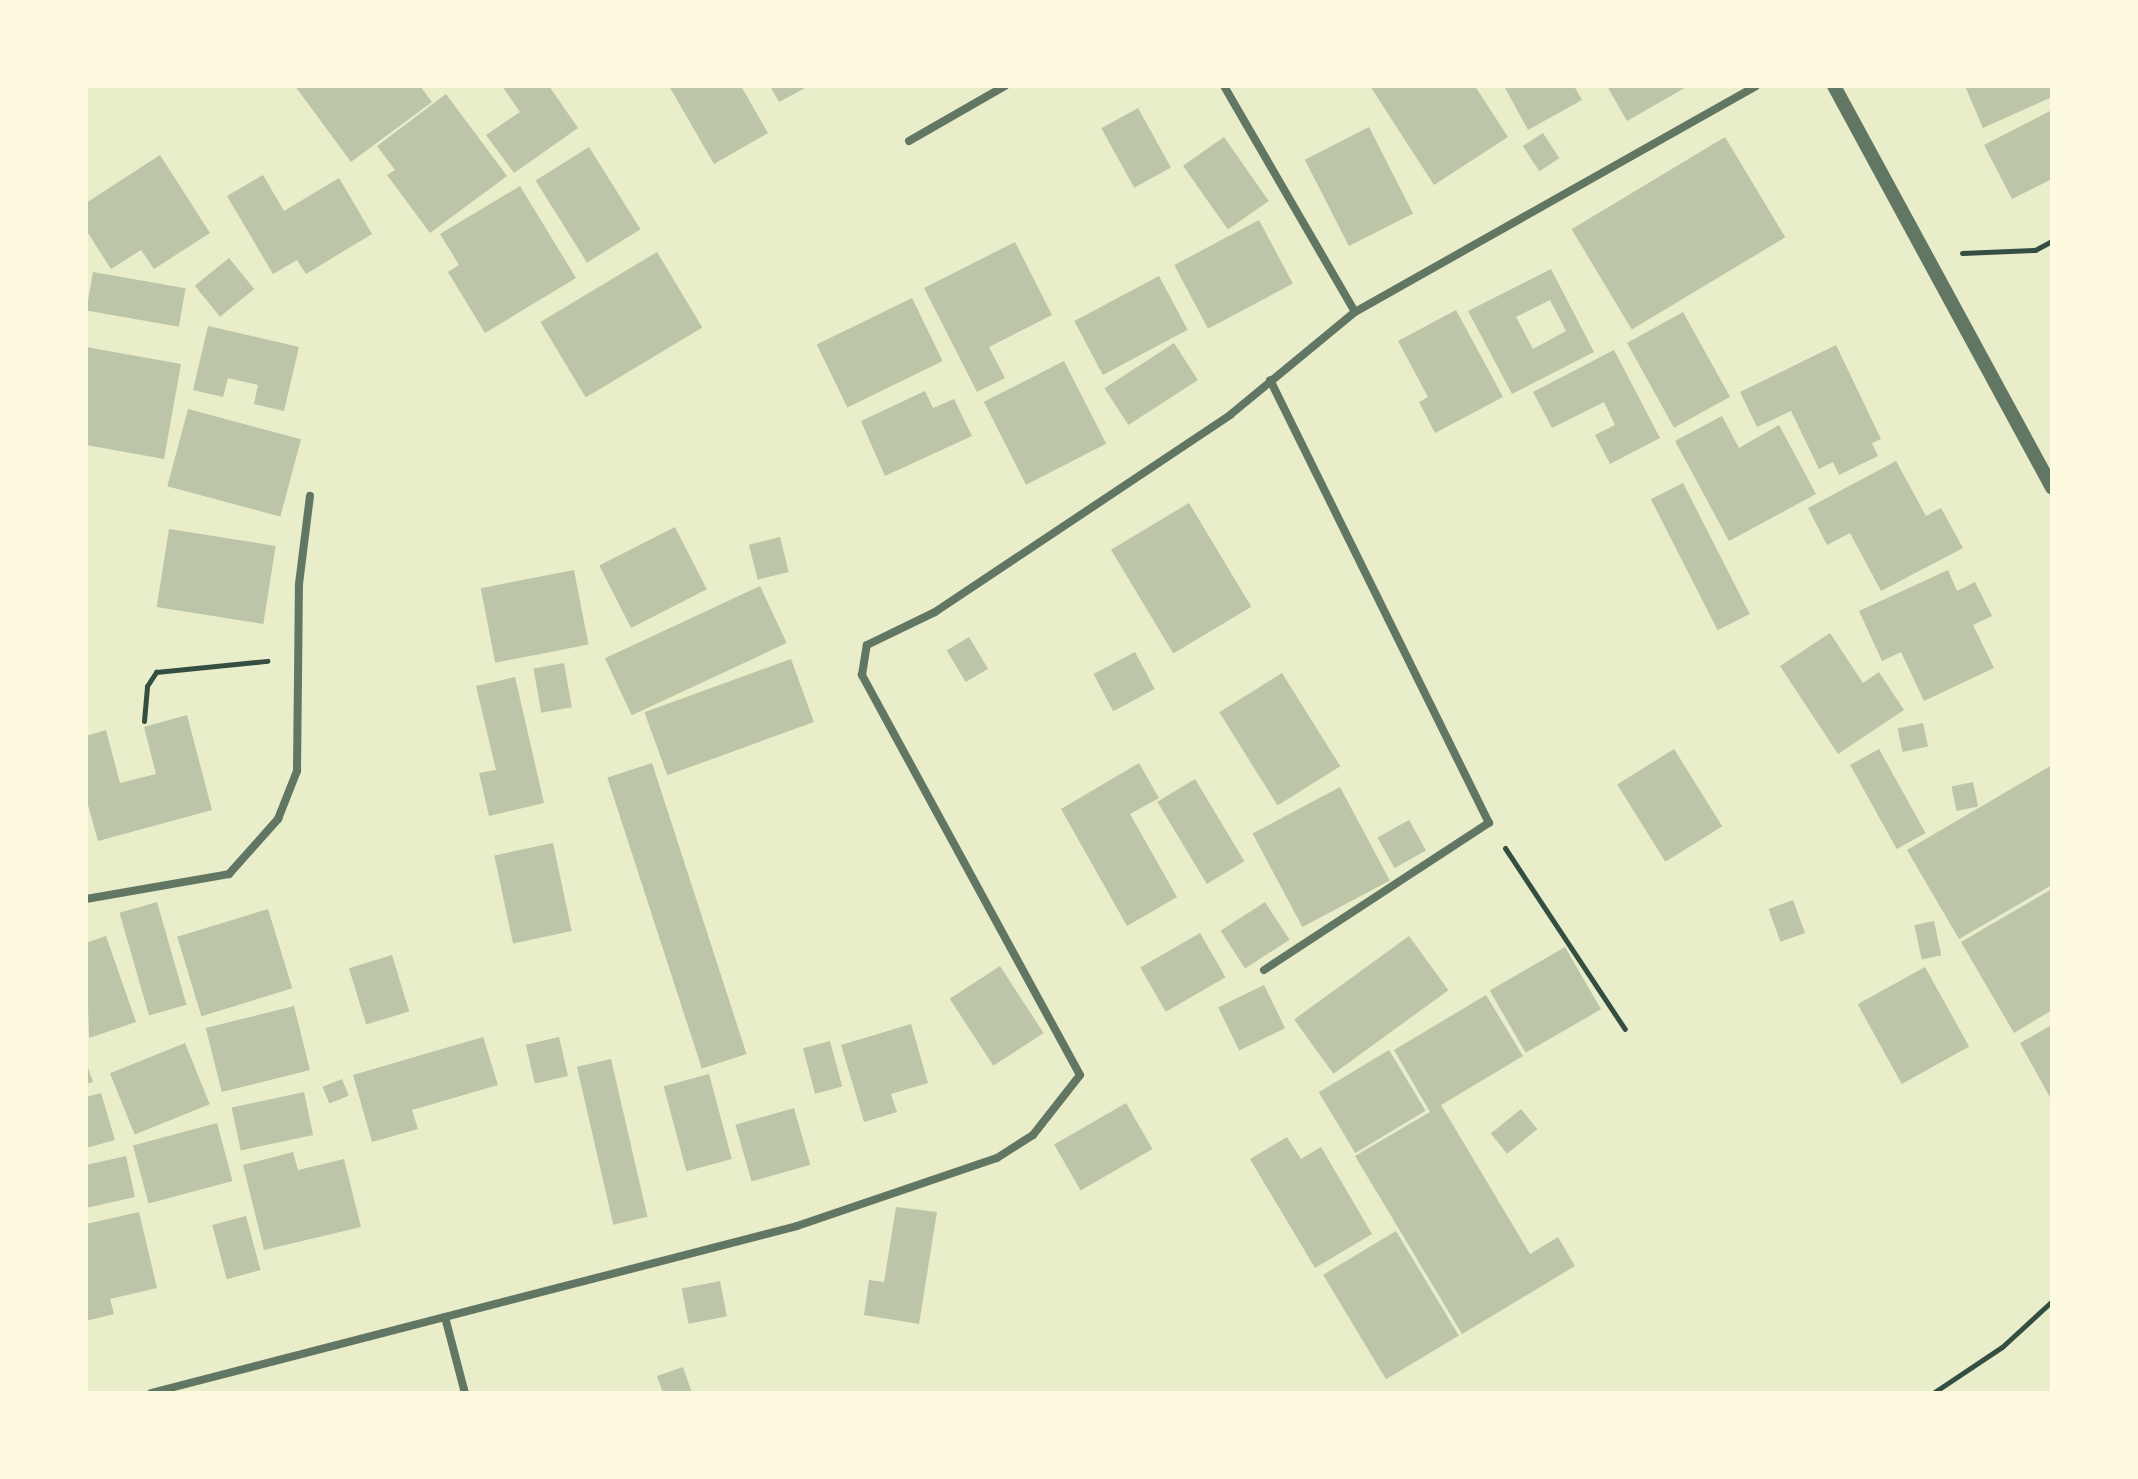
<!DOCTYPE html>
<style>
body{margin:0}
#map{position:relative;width:2138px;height:1479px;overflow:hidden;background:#e9edc9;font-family:Barlow,sans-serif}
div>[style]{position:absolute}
.building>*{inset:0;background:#bcc5a7;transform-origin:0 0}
.path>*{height:5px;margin:-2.5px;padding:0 2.5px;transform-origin:2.5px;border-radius:2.5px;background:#344e41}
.minor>*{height:8px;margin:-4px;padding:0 4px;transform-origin:4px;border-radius:4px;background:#617663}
.tertiary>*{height:14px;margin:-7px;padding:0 7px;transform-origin:7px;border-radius:7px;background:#617663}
span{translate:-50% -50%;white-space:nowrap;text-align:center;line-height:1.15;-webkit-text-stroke:8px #fefae0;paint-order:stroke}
.frame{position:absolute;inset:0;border:88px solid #fefae0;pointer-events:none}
</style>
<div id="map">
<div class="building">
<div style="clip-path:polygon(295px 86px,420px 86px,432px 102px,351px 162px)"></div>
<div style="clip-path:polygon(502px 86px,549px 86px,578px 128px,514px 173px,486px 135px,520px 112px)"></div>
<div style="clip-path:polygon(669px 86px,741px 86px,768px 133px,714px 164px)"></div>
<div style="clip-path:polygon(770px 86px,809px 86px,779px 102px)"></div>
<div style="clip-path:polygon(1370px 86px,1475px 86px,1508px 137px,1434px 185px)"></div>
<div style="clip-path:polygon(1504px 86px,1574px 86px,1582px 100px,1528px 130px)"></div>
<div style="clip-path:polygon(1607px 86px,1688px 86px,1627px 121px)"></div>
<div style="clip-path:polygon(1965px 86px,2049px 86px,2052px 97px,1983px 128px)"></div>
<div style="clip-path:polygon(446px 94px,507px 176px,430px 233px,387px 175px,395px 170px,377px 146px)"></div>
<div style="left:1138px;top:108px;width:68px;height:42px;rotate:61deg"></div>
<div style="clip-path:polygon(2052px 110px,2052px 179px,2012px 199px,1984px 145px)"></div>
<div style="left:1369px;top:127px;width:97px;height:72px;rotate:63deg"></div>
<div style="left:1543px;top:133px;width:30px;height:24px;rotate:57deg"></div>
<div style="left:1224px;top:137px;width:78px;height:50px;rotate:55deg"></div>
<div style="left:1725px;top:137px;width:117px;height:179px;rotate:59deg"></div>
<div style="left:589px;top:147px;width:97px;height:63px;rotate:58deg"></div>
<div style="clip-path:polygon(160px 155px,210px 233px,154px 269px,141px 250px,111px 269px,86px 230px,86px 203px)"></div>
<div style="clip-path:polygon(263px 175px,284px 211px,339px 178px,372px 234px,306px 274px,297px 260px,273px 274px,227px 196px)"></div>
<div style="clip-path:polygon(520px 186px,576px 278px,485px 333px,448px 272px,459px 265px,440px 234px)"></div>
<div style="left:1259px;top:220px;width:72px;height:96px;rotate:62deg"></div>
<div style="clip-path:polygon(1015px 242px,1052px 315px,989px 347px,1005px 378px,977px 392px,924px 288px)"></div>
<div style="left:657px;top:252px;width:88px;height:136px;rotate:59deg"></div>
<div style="left:229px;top:258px;width:40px;height:44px;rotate:51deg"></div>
<div style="clip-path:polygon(evenodd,1551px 269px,1594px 352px,1512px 394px,1468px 311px,1551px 269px,1550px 300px,1566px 331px,1533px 349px,1516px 317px,1550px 300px)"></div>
<div style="left:93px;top:272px;width:94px;height:39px;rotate:10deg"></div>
<div style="left:1159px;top:276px;width:61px;height:96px;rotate:62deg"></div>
<div style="left:912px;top:298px;width:70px;height:106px;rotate:64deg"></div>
<div style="clip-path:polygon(1456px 310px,1503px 397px,1435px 433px,1419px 402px,1428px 397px,1398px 341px)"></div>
<div style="left:1683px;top:312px;width:97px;height:64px;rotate:61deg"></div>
<div style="clip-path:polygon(208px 326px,299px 347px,284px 411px,254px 404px,258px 385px,228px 378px,223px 397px,193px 390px)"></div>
<div style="left:1174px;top:343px;width:44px;height:83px;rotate:57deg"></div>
<div style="clip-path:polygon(1836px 345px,1881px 439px,1872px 443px,1878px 456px,1839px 475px,1833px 462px,1819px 469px,1791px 411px,1757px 427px,1740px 392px)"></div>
<div style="clip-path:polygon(86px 347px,181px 364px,164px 459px,86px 445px)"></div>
<div style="clip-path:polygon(1614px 350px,1660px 438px,1610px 464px,1595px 435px,1615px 425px,1604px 402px,1552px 428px,1533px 392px)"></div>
<div style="left:1064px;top:361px;width:93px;height:90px;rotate:63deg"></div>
<div style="clip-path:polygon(925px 391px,933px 408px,954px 399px,972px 436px,885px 476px,861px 421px)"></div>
<div style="left:188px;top:409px;width:117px;height:80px;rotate:15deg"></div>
<div style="clip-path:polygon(1722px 416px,1739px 448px,1779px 425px,1816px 494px,1729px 541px,1675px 441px)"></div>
<div style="clip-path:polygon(1896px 461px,1926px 516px,1941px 508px,1963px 548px,1881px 591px,1850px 533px,1827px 545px,1808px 508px)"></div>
<div style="left:1683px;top:483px;width:147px;height:36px;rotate:63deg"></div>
<div style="left:1189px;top:503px;width:121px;height:91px;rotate:59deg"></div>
<div style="left:675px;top:527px;width:70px;height:85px;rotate:63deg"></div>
<div style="left:169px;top:529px;width:108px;height:79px;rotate:9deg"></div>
<div style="left:780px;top:537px;width:36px;height:32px;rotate:76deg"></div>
<div style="left:574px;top:570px;width:76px;height:95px;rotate:79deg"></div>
<div style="clip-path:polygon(1948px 570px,1957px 591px,1975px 582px,1992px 616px,1973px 625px,1994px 668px,1924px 701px,1901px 652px,1882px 661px,1859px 611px)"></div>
<div style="left:760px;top:586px;width:63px;height:171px;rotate:65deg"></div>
<div style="clip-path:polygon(1830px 633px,1863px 683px,1879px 672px,1904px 710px,1838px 754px,1780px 666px)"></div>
<div style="left:969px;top:637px;width:37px;height:26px;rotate:59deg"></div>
<div style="left:1135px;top:652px;width:42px;height:47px;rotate:62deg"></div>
<div style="left:791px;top:659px;width:67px;height:156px;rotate:70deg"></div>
<div style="left:564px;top:663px;width:45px;height:31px;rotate:80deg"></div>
<div style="left:1282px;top:673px;width:110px;height:74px;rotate:58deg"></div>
<div style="clip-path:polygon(515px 677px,544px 803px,489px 816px,479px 773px,496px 770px,476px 686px)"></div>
<div style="clip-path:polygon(187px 715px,212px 810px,98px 841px,86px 798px,86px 736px,106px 730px,120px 783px,156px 774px,144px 727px)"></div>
<div style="left:1923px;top:723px;width:24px;height:26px;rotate:78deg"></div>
<div style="left:1674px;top:749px;width:91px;height:67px;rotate:58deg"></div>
<div style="left:1879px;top:749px;width:96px;height:33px;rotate:61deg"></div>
<div style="left:652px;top:763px;width:306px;height:47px;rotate:72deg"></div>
<div style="clip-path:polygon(1139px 763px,1159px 798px,1130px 814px,1177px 897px,1127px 926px,1061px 809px)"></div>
<div style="clip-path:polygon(2052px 765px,2052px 885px,1959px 939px,1907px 850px)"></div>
<div style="left:1195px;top:779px;width:96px;height:44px;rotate:59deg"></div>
<div style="left:1973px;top:782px;width:25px;height:22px;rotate:78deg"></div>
<div style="left:1340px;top:787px;width:106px;height:99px;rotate:62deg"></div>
<div style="left:1409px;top:820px;width:35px;height:36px;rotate:61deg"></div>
<div style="left:553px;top:843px;width:90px;height:60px;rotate:78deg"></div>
<div style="clip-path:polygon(2052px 889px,2052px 1010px,2014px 1033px,1961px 942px)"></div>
<div style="left:1793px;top:900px;width:35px;height:26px;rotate:70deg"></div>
<div style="left:157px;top:902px;width:107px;height:39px;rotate:74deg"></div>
<div style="left:1265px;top:902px;width:45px;height:53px;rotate:57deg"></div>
<div style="left:268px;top:909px;width:83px;height:95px;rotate:73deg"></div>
<div style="left:1934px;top:921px;width:35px;height:20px;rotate:78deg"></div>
<div style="left:1200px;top:933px;width:51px;height:69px;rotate:60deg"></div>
<div style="clip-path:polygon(106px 936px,136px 1022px,89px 1038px,86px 943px)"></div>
<div style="left:1409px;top:936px;width:67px;height:142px;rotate:54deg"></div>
<div style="left:1565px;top:947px;width:72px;height:87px;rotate:60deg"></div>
<div style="left:392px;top:955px;width:59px;height:45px;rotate:73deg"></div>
<div style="left:1000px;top:966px;width:80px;height:60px;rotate:57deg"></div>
<div style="left:1925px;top:967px;width:91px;height:77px;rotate:61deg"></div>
<div style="left:1264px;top:985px;width:48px;height:51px;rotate:64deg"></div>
<div style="clip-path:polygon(1486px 995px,1523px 1056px,1441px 1105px,1530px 1254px,1558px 1237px,1575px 1266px,1462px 1334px,1355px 1156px,1430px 1112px,1394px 1050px)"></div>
<div style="left:294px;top:1006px;width:66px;height:91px;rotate:76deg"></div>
<div style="clip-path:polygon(911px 1024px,928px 1083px,891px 1094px,897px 1112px,864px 1122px,841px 1045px)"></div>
<div style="clip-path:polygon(2052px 1025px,2052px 1101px,2020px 1043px)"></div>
<div style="clip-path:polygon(483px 1037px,498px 1085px,412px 1110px,418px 1129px,372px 1142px,353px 1075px)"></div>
<div style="left:559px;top:1037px;width:40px;height:34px;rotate:77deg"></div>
<div style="left:830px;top:1041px;width:47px;height:28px;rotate:75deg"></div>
<div style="left:185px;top:1043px;width:66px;height:81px;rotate:68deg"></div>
<div style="left:1389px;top:1050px;width:71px;height:82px;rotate:59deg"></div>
<div style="left:611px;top:1059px;width:162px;height:35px;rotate:77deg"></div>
<div style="clip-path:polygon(86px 1062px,93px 1082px,86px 1084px)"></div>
<div style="left:709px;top:1074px;width:88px;height:47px;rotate:75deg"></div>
<div style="left:342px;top:1079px;width:18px;height:21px;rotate:68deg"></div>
<div style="left:304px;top:1092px;width:44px;height:74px;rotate:78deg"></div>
<div style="clip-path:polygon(101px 1093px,115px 1140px,86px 1148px,86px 1097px)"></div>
<div style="left:1126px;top:1103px;width:53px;height:83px;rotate:60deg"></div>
<div style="left:794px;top:1108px;width:59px;height:61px;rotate:74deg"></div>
<div style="left:1521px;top:1109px;width:26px;height:39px;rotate:51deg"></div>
<div style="left:217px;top:1123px;width:60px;height:87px;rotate:75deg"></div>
<div style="clip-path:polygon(1287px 1137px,1301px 1159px,1321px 1147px,1372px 1234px,1315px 1268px,1250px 1159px)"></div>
<div style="clip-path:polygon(293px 1152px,298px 1170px,344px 1159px,361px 1227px,264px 1250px,243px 1165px)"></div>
<div style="clip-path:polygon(126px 1156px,135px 1197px,86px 1208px,86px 1165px)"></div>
<div style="clip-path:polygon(896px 1207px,937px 1212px,919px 1324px,864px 1315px,869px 1280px,884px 1282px)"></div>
<div style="clip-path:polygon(139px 1212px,157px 1288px,110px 1299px,114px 1314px,86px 1321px,86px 1224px)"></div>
<div style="left:246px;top:1216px;width:56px;height:35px;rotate:75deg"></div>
<div style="left:1396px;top:1231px;width:122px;height:85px;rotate:59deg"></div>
<div style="left:720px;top:1281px;width:36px;height:39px;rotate:79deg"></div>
<div style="clip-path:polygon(683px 1367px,692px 1393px,663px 1393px,657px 1376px)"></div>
</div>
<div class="path">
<div style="left:1962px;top:253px;width:73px;rotate:-2.4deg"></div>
<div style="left:2035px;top:250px;width:19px;rotate:-28deg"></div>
<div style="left:144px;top:721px;width:35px;rotate:-85deg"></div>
<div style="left:147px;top:686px;width:17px;rotate:-57deg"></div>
<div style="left:156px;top:672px;width:112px;rotate:-5.7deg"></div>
<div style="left:1505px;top:848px;width:217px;rotate:56.5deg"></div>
<div style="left:1933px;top:1393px;width:83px;rotate:-33.7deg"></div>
<div style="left:2002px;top:1347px;width:68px;rotate:-42.6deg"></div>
</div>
<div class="minor">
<div style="left:1224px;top:86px;width:261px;rotate:59.9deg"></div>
<div style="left:909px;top:141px;width:111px;rotate:-29.8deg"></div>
<div style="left:86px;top:899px;width:145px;rotate:-9.9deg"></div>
<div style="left:229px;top:874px;width:74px;rotate:-48.3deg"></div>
<div style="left:278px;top:819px;width:52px;rotate:-68.4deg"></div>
<div style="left:297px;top:771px;width:187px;rotate:-89.4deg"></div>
<div style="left:299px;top:584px;width:89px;rotate:-82.9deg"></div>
<div style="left:1264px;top:970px;width:269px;rotate:-33.2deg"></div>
<div style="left:1489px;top:823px;width:494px;rotate:-116.3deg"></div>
<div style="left:445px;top:1317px;width:79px;rotate:75.3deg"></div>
<div style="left:151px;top:1393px;width:667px;rotate:-14.49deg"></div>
<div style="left:797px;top:1226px;width:211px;rotate:-18.8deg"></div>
<div style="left:997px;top:1158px;width:43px;rotate:-32.6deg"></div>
<div style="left:1033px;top:1135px;width:76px;rotate:-51.9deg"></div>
<div style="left:1080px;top:1075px;width:456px;rotate:-118.6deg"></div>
<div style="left:862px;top:675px;width:30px;rotate:-81deg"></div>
<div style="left:867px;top:645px;width:76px;rotate:-25.9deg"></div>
<div style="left:935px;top:612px;width:355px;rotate:-33.7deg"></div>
<div style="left:1230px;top:415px;width:162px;rotate:-39.5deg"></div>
<div style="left:1355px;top:312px;width:460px;rotate:-29.4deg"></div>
</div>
<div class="tertiary">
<div style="left:1834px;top:86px;width:457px;rotate:61.5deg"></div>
</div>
<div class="frame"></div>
</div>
